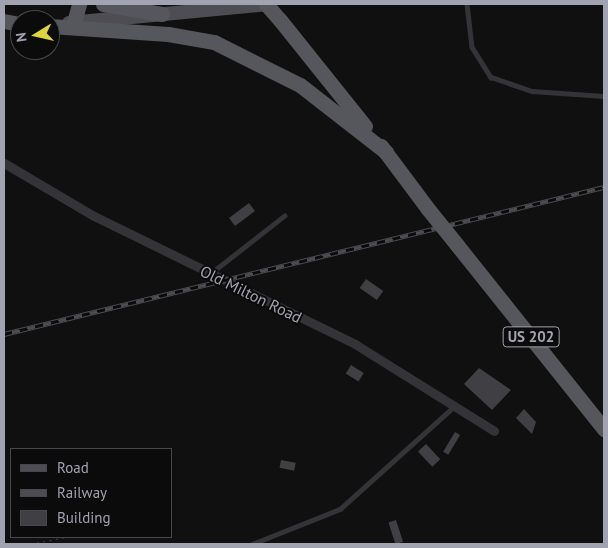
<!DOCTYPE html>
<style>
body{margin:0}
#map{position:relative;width:608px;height:548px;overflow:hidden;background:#101011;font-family:"PT Sans",sans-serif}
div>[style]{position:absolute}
.building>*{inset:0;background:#3f3f44;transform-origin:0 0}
.path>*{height:1px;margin-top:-0.5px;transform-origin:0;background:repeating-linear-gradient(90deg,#39393e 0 2.5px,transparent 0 6.5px)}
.service>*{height:4.5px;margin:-2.25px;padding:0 2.25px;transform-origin:2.25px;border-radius:2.25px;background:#343337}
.minor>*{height:9px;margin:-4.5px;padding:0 4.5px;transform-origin:4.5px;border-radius:4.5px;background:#343337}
.primary>*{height:14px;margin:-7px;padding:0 7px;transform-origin:7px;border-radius:7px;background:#4e4d54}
.trunk>*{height:15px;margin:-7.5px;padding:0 7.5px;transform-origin:7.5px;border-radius:7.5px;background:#56565d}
.rail>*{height:4.5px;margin-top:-2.25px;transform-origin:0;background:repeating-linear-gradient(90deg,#0b0b0c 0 8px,#4c4c52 0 16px);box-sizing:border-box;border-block:1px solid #4c4c52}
.trunk-bridge>*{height:15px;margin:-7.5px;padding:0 7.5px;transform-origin:7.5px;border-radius:7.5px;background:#56565d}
span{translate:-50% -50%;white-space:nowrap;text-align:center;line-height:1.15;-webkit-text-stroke:4px #0b0b0c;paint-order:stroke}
.shield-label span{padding:1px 4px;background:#0b0b0c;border:1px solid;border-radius:4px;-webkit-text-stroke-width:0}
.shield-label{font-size:15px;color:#a2a3b0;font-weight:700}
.street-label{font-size:16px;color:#a2a3b0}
.frame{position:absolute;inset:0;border:5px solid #a2a3b0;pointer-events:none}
.legend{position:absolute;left:10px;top:448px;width:162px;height:90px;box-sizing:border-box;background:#0b0b0c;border:1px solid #47484e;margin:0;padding:6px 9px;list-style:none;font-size:15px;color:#a2a3b0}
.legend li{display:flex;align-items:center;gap:10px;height:25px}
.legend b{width:25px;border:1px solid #47484e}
.north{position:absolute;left:10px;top:10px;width:50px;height:50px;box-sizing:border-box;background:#0b0b0c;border:1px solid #47484e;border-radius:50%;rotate:261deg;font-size:14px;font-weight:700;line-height:20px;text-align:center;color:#a2a3b0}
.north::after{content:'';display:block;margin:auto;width:18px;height:22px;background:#ddd33c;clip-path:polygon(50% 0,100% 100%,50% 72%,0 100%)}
</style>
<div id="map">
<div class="building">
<div style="left:249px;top:203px;width:10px;height:25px;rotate:53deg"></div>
<div style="left:366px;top:279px;width:21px;height:11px;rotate:35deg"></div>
<div style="left:351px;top:365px;width:15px;height:10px;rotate:32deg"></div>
<div style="clip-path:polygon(479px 368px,511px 390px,492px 410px,464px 384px)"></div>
<div style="clip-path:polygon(524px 409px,536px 422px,532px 434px,516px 418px)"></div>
<div style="left:455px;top:432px;width:6px;height:23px;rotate:31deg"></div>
<div style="left:426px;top:444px;width:21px;height:11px;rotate:47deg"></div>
<div style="left:281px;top:460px;width:15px;height:8px;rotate:11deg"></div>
<div style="left:396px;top:520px;width:23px;height:8px;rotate:72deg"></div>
</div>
<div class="path">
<div style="left:30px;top:544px;width:38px;rotate:-11deg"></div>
</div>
<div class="service">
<div style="left:467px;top:4px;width:43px;rotate:83.4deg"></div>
<div style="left:472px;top:47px;width:36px;rotate:58deg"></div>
<div style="left:491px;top:77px;width:43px;rotate:18.9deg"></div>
<div style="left:532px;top:91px;width:72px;rotate:4deg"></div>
<div style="left:211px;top:273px;width:93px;rotate:-38deg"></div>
<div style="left:252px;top:544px;width:95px;rotate:-21.7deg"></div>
<div style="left:340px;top:509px;width:151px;rotate:-42deg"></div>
</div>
<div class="minor">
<div style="left:4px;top:163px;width:104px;rotate:30.5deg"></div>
<div style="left:94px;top:216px;width:291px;rotate:26.1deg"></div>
<div style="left:355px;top:344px;width:164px;rotate:32deg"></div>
</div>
<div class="primary">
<div style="left:69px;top:23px;width:201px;rotate:-5.4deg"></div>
</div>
<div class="trunk">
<div style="left:103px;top:4px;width:60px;rotate:9.6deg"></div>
<div style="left:280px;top:20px;width:136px;rotate:51.3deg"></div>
<div style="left:4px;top:21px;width:16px;rotate:11deg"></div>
<div style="left:74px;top:22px;width:19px;rotate:-74deg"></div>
<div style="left:50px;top:26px;width:118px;rotate:3.9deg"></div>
<div style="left:168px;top:34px;width:47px;rotate:9.9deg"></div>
<div style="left:214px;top:42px;width:96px;rotate:26.6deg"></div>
<div style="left:300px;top:85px;width:109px;rotate:37.9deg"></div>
<div style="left:381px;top:146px;width:79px;rotate:53.3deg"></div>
<div style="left:457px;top:245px;width:236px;rotate:51.4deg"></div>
</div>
<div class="rail">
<div style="left:4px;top:334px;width:618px;rotate:-13.77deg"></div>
</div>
<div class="trunk-bridge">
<div style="left:266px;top:4px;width:21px;rotate:49deg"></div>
<div style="left:428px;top:209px;width:46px;rotate:51.1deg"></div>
</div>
<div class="shield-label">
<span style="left:531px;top:337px">US 202</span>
</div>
<div class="street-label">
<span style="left:251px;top:294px;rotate:26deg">Old Milton Road</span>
</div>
<div class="frame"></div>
<ul class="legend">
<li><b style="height:6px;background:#4e4d54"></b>Road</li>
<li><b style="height:6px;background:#4c4c52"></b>Railway</li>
<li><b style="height:14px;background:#3f3f44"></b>Building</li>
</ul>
<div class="north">N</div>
</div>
